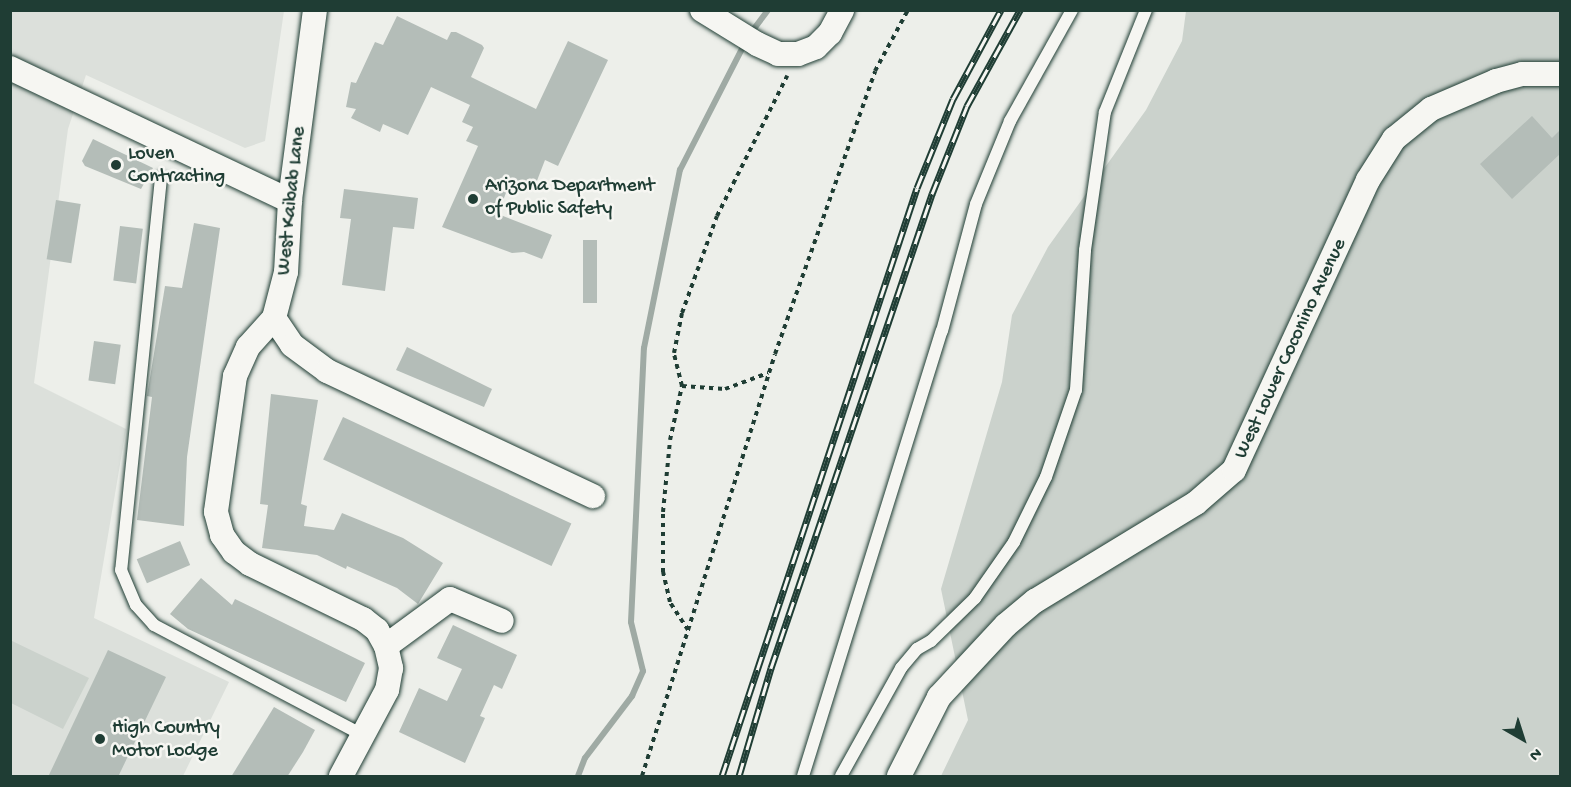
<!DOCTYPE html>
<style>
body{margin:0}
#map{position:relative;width:1571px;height:787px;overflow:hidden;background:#edefea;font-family:"Gochi Hand",sans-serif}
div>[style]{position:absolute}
.built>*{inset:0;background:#dce0db}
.green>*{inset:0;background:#cbd2cc}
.stream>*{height:6px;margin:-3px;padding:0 3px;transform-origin:3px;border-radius:3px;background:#9faaa4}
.building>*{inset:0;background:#b4bdb8;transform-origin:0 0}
.path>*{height:4px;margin-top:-2px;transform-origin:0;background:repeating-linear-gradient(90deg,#1f3d34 0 4.5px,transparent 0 9px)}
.roads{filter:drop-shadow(0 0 2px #1f3d34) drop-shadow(0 0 2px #1f3d34)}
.lane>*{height:12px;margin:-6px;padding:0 6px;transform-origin:6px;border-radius:6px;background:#f6f6f2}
.street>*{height:24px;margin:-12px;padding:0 12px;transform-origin:12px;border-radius:12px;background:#f6f6f2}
.rail>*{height:7px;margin-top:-3.5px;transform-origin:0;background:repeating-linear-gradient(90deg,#f6f6f2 0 14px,#1f3d34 0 28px);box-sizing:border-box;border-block:2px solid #1f3d34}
.dots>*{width:16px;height:16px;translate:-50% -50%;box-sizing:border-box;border:3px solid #f6f6f2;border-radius:50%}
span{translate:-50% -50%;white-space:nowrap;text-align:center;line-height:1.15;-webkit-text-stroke:5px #f6f6f2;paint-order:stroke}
.poi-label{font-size:20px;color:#1f3d34}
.left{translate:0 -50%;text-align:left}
.street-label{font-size:20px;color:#1f3d34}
.frame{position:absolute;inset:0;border:12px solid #1f3d34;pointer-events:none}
.north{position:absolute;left:1493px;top:709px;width:60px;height:60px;-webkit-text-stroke:4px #f6f6f2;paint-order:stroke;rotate:141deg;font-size:16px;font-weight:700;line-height:24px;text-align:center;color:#1f3d34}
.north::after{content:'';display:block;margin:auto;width:21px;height:27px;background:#1f3d34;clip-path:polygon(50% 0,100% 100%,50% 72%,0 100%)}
</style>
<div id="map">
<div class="built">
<div style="clip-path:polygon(10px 11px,284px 11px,265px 141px,245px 148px,86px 75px,68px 129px,34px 383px,126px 429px,94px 618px,229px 682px,183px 776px,11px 776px)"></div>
</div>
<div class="green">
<div style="clip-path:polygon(1186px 11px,1560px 11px,1560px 776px,941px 776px,968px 720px,941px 589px,1002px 382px,1012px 315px,1048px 247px,1146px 110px,1182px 41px)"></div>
<div style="clip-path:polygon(10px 640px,89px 678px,63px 729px,11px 703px)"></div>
</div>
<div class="stream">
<div style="left:750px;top:34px;width:30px;rotate:-53deg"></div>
<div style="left:578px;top:776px;width:19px;rotate:-69deg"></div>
<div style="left:585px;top:758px;width:78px;rotate:-52.8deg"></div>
<div style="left:632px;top:696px;width:27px;rotate:-66deg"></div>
<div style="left:643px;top:671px;width:50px;rotate:-103.8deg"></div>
<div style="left:631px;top:622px;width:274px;rotate:-87.3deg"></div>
<div style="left:644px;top:348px;width:182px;rotate:-78.6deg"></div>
<div style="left:680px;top:170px;width:143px;rotate:-62.9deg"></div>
</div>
<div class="building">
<div style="clip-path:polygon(397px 16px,447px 40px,451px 32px,456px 32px,482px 45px,484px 48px,471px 77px,536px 109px,568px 41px,608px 60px,558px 166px,545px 160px,533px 191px,510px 182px,498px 214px,552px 235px,542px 259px,524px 252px,512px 253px,442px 227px,478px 146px,466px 141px,473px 127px,462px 122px,470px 105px,431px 87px,408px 135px,383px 124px,380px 132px,351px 118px,356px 109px,346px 107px,351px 82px,356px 83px,375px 42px,383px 45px)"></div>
<div style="clip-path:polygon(1532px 116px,1552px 138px,1560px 130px,1560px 154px,1512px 199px,1480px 164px)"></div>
<div style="clip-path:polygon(93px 139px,153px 168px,141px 189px,85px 166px,82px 161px)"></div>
<div style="clip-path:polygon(344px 189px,418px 198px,414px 229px,393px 227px,385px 291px,342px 285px,351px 219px,340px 218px)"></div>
<div style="left:56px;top:200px;width:25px;height:60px;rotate:9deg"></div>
<div style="clip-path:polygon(194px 223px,220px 228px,187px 457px,184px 526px,137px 520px,152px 397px,147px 396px,165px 286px,182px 288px)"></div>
<div style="left:120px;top:226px;width:23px;height:55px;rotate:7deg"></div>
<div style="left:583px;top:240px;width:14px;height:63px"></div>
<div style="left:94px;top:341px;width:27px;height:40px;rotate:8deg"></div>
<div style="clip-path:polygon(407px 347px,492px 389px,484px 407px,396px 370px)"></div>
<div style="clip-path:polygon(271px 394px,318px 400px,301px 504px,307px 506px,304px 526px,334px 530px,342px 513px,403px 538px,443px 563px,418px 604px,397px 588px,347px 566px,346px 569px,317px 555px,262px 548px,268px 505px,260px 504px)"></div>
<div style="left:343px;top:417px;width:252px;height:47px;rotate:25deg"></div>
<div style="left:180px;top:541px;width:26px;height:47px;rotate:67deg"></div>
<div style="clip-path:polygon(201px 578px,232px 605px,235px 599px,365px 663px,346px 702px,188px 629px,170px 614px)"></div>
<div style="clip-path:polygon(453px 625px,517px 655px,502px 689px,494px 685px,480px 716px,485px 718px,465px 763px,399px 732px,419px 688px,447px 701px,462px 669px,437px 658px)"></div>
<div style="clip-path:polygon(108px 650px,166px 677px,118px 777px,48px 777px)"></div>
<div style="clip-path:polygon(274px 707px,315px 730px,303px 752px,287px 777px,231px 777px)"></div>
</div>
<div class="path">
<div style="left:682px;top:386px;width:43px;rotate:4deg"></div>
<div style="left:725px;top:389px;width:46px;rotate:-20.4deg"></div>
<div style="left:688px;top:630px;width:33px;rotate:-123deg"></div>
<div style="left:670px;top:602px;width:31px;rotate:-103deg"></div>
<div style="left:663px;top:572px;width:60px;rotate:-90deg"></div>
<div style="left:663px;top:512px;width:72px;rotate:-84.4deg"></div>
<div style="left:670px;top:440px;width:55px;rotate:-77.5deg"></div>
<div style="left:682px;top:386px;width:34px;rotate:-104deg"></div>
<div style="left:674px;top:353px;width:41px;rotate:-78.7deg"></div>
<div style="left:682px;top:313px;width:103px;rotate:-70.2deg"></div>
<div style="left:717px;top:216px;width:157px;rotate:-63.4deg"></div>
<div style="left:642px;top:776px;width:442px;rotate:-72.5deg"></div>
<div style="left:775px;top:354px;width:300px;rotate:-70.5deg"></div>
<div style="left:875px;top:71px;width:69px;rotate:-61.6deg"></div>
</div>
<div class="roads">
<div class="lane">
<div style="left:161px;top:178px;width:394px;rotate:95.8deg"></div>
<div style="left:121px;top:570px;width:38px;rotate:67deg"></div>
<div style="left:136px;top:605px;width:27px;rotate:48deg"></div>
<div style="left:154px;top:625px;width:236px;rotate:27.8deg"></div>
<div style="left:803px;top:776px;width:466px;rotate:-72.7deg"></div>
<div style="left:942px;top:331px;width:131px;rotate:-75deg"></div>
<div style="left:976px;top:204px;width:90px;rotate:-67.7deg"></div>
<div style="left:1010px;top:121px;width:127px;rotate:-60.8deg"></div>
<div style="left:841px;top:776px;width:124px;rotate:-60.9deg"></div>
<div style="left:901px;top:668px;width:25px;rotate:-50deg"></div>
<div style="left:917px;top:649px;width:16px;rotate:-30deg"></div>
<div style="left:931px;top:641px;width:62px;rotate:-44.3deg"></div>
<div style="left:975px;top:598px;width:68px;rotate:-55.1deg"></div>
<div style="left:1014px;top:542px;width:72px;rotate:-63.8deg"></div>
<div style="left:1046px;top:477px;width:92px;rotate:-71deg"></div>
<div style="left:1076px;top:390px;width:140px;rotate:-86.3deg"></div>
<div style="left:1085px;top:250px;width:139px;rotate:-81.8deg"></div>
<div style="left:1105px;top:112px;width:110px;rotate:-68.1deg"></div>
</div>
<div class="street">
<div style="left:315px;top:10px;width:193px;rotate:97.5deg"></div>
<div style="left:290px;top:201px;width:71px;rotate:93.2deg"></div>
<div style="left:286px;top:272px;width:48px;rotate:104.6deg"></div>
<div style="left:274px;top:318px;width:39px;rotate:132deg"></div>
<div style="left:248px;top:347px;width:32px;rotate:114deg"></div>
<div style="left:235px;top:376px;width:137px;rotate:98deg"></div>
<div style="left:216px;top:512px;width:24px;rotate:75deg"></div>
<div style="left:222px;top:535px;width:21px;rotate:55deg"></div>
<div style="left:234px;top:552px;width:20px;rotate:37deg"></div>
<div style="left:250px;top:564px;width:126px;rotate:26deg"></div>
<div style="left:363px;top:619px;width:18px;rotate:38deg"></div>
<div style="left:377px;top:630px;width:18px;rotate:61deg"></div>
<div style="left:386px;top:646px;width:23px;rotate:77deg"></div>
<div style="left:391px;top:668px;width:22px;rotate:100deg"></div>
<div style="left:387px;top:690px;width:98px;rotate:118.1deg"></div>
<div style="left:702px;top:10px;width:65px;rotate:31.7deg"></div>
<div style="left:757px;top:44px;width:23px;rotate:25deg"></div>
<div style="left:778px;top:54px;width:20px"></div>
<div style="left:798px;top:54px;width:19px;rotate:-21deg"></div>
<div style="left:816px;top:47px;width:20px;rotate:-45deg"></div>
<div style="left:830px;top:33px;width:26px;rotate:-62deg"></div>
<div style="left:10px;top:68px;width:310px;rotate:25.4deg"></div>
<div style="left:274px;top:318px;width:32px;rotate:56deg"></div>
<div style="left:292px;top:345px;width:44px;rotate:36.6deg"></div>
<div style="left:327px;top:371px;width:294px;rotate:25.2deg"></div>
<div style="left:386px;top:646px;width:79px;rotate:-36.3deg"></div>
<div style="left:450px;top:599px;width:56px;rotate:22.9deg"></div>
<div style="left:899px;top:776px;width:89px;rotate:-63.1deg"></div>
<div style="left:939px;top:697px;width:98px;rotate:-47.1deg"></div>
<div style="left:1006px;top:625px;width:38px;rotate:-40deg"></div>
<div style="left:1035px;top:601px;width:188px;rotate:-31.3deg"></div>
<div style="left:1196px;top:503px;width:50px;rotate:-41deg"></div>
<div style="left:1234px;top:470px;width:319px;rotate:-65.2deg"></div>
<div style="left:1368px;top:180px;width:49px;rotate:-57.6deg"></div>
<div style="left:1394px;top:139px;width:48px;rotate:-39deg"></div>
<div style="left:1431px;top:109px;width:71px;rotate:-23.3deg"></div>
<div style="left:1496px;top:81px;width:27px;rotate:-15deg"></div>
<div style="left:1522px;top:74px;width:38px"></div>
</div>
</div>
<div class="rail">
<div style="left:722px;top:776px;width:619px;rotate:-71.65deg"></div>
<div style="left:917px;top:188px;width:96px;rotate:-68deg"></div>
<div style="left:953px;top:99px;width:101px;rotate:-61.7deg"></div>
<div style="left:739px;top:776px;width:113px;rotate:-73.5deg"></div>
<div style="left:771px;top:668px;width:501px;rotate:-71.24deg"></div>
<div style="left:932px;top:194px;width:95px;rotate:-68.3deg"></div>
<div style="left:967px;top:106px;width:110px;rotate:-61.1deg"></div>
</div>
<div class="dots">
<div style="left:116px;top:165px;background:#1f3d34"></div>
<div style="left:473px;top:199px;background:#1f3d34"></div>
<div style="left:100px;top:739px;background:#1f3d34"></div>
</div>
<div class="poi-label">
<span class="left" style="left:128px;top:166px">Loven<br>Contracting</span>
<span class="left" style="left:485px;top:198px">Arizona Department<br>of Public Safety</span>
<span class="left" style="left:112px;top:740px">High Country<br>Motor Lodge</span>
</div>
<div class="street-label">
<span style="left:292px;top:201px;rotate:-84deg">West Kaibab Lane</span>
<span style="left:1291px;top:349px;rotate:-65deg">West Lower Coconino Avenue</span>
</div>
<div class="frame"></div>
<div class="north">N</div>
</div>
